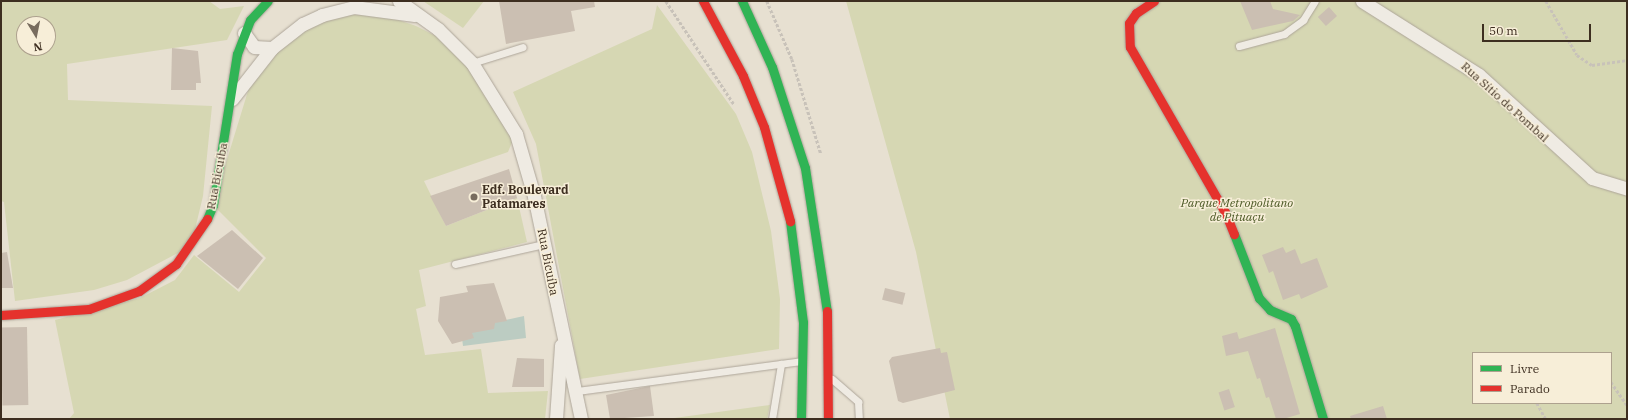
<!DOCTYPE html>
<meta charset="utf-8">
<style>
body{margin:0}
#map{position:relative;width:1628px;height:420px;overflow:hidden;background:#e7e0d1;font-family:"IBM Plex Serif",serif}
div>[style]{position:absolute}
.green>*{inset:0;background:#d6d7b3}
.water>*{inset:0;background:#bcccc2}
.building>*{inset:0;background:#cbbfb2;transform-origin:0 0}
.path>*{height:2.5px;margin-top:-1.25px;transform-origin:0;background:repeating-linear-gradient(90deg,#c8c2b9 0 3px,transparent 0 5px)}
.roads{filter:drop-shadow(0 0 1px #ada599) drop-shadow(0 0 1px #ada599)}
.lane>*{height:7px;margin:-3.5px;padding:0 3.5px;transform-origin:3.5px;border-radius:3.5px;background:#efebe3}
.street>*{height:13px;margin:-6.5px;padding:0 6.5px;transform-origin:6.5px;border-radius:6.5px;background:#efebe3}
.fast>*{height:9px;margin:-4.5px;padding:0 4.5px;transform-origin:4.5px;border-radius:4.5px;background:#30b455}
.jam>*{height:9px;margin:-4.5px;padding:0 4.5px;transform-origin:4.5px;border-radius:4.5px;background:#e5322d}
.dots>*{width:11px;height:11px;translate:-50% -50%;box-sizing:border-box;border:2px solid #f7eed8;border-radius:50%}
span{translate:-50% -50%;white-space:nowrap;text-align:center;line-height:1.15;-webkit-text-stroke:3px #f7eed8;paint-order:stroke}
.street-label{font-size:12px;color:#3d2e20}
.poi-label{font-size:12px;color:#3d2e20;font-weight:700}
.left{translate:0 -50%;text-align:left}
.park-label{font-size:12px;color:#4d5a26;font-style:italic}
.frame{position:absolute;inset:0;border:2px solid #3d2e20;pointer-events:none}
.legend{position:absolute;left:1472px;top:352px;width:140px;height:52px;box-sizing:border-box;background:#f7eed8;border:1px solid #ada18e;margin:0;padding:5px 7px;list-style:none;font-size:12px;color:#3d2e20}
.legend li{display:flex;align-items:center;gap:8px;height:20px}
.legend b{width:20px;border:1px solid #ada18e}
.north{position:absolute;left:16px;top:16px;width:40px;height:40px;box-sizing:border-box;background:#f7eed8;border:1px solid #ada18e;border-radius:50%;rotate:170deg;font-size:11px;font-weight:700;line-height:16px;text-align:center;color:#3d2e20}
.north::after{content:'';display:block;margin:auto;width:14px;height:18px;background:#786c5e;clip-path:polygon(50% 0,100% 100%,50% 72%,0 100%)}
.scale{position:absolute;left:1482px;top:24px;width:109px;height:18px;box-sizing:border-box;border:2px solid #3d2e20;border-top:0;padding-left:5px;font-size:12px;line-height:14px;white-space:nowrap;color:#3d2e20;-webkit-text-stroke:3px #f7eed8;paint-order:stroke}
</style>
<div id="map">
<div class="green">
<div style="clip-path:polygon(evenodd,1px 1px,209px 1px,220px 9px,244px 6px,227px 40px,67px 64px,68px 100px,212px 106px,203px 196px,191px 246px,127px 280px,94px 290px,15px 301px,4px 202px,1px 201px,1px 1px,24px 24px,48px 24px,48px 48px,24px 48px,24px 24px)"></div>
<div style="clip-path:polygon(423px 1px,484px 1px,463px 28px)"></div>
<div style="clip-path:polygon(evenodd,846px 1px,1627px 1px,1627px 419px,950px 419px,916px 252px,846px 1px,1473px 353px,1611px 353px,1611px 403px,1473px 403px,1473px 353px)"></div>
<div style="clip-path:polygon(657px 5px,736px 114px,752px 152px,771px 231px,780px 299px,779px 349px,580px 379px,536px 144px,513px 92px,652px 29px)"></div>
<div style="clip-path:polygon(344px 14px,384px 15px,416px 26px,470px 53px,516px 133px,508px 152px,424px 181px,446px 226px,517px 198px,527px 242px,419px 270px,426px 306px,416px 309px,425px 355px,481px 349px,488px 393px,548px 391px,545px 419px,69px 419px,74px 413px,55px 320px,140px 298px,175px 280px,194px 255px,239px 292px,266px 258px,213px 205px,252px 78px,279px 46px,309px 23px)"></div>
<div style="clip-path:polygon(770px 405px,767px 419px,667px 419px)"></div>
</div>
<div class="water">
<div style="clip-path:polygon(524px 316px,526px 338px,463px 346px,461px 330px)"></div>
</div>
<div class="building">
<div style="clip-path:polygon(499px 1px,594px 1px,595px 7px,571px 11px,575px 31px,506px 44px)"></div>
<div style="clip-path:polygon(1240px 1px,1270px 1px,1273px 9px,1300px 15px,1293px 21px,1252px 30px)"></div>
<div style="left:1329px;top:7px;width:12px;height:15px;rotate:48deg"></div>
<div style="clip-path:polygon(172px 48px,198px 51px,201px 83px,196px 83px,196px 90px,171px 90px)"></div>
<div style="clip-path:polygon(509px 169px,517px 198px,446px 226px,430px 196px)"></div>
<div style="clip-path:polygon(232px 230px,263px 258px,238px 289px,197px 256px)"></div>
<div style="clip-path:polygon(1283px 247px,1286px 253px,1295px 249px,1301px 264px,1317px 258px,1328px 287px,1301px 299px,1299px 294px,1283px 300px,1273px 271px,1269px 273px,1262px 255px)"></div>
<div style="clip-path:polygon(7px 252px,13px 288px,1px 288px,1px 253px)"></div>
<div style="clip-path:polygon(494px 283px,507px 321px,495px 323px,494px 329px,472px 333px,474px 338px,452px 344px,438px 321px,440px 297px,468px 292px,466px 286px)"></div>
<div style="left:885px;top:288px;width:21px;height:12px;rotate:14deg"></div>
<div style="left:27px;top:327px;width:78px;height:26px;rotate:89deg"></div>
<div style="clip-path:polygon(1275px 328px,1300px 414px,1283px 419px,1276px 419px,1269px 397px,1266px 398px,1260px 378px,1257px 379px,1248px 351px,1226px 356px,1222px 336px,1237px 332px,1239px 339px)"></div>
<div style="clip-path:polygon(940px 348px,941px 353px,947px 352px,955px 390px,903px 403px,898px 401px,889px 361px,892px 357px)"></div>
<div style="clip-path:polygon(517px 358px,544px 359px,544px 387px,512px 387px)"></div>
<div style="clip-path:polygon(650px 386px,654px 416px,610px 419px,606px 395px)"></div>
<div style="left:1229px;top:389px;width:19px;height:11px;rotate:72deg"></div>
<div style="clip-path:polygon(1383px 406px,1387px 419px,1351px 419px,1350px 416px)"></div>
</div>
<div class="path">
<div style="left:666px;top:1px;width:123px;rotate:56.6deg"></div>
<div style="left:767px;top:1px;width:63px;rotate:66.7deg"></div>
<div style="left:792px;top:59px;width:99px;rotate:73deg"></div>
<div style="left:1546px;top:1px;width:62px;rotate:60.1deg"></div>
<div style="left:1577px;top:55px;width:18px;rotate:34deg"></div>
<div style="left:1592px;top:65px;width:35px;rotate:-8deg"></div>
<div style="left:1560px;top:353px;width:3px"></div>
<div style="left:1611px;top:382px;width:28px;rotate:55deg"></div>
<div style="left:1537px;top:403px;width:18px;rotate:61deg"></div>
</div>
<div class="roads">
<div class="lane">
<div style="left:1239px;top:46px;width:47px;rotate:-14.9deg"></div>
<div style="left:1284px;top:34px;width:24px;rotate:-36deg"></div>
<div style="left:1303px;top:20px;width:22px;rotate:-58deg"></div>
<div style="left:472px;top:63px;width:53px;rotate:-17.4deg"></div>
<div style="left:455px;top:264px;width:91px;rotate:-12.7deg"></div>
<div style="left:832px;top:379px;width:35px;rotate:41deg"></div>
<div style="left:858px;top:402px;width:17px;rotate:87deg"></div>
<div style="left:577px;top:391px;width:226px;rotate:-7.6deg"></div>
<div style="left:772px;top:419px;width:56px;rotate:-80.7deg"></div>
</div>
<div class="street">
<div style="left:399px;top:1px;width:48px;rotate:35.7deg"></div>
<div style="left:438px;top:29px;width:48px;rotate:45deg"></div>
<div style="left:472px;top:63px;width:84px;rotate:58.2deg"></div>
<div style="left:516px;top:134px;width:65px;rotate:73.8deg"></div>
<div style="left:534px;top:196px;width:228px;rotate:78.1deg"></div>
<div style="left:1362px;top:1px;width:138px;rotate:32.3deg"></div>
<div style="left:1479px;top:75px;width:153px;rotate:42.3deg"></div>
<div style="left:1592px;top:178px;width:37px;rotate:17deg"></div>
<div style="left:244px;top:33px;width:17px;rotate:54deg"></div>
<div style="left:254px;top:47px;width:18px;rotate:3deg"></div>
<div style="left:232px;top:99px;width:65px;rotate:-51.9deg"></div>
<div style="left:272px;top:48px;width:39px;rotate:-38deg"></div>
<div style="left:303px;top:24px;width:21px;rotate:-25deg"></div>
<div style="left:322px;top:15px;width:33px;rotate:-14deg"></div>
<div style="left:354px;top:7px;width:61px;rotate:7.6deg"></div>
<div style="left:556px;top:419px;width:74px;rotate:-86.1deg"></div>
</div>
<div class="fast">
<div style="left:742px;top:1px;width:72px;rotate:65.6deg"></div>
<div style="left:772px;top:67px;width:106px;rotate:71.9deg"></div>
<div style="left:805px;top:168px;width:145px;rotate:81.3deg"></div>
<div style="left:207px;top:219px;width:15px;rotate:-67deg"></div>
<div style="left:213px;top:205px;width:153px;rotate:-81deg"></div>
<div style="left:237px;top:54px;width:36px;rotate:-69deg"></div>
<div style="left:250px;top:20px;width:26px;rotate:-47deg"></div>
<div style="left:790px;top:221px;width:102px;rotate:82.7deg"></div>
<div style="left:803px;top:322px;width:97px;rotate:91.2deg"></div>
<div style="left:1234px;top:234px;width:69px;rotate:68.7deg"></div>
<div style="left:1259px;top:298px;width:16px;rotate:47deg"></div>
<div style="left:1270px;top:310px;width:23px;rotate:23deg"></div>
<div style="left:1291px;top:319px;width:8px;rotate:60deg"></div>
<div style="left:1295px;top:326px;width:97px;rotate:73.2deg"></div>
</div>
<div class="jam">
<div style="left:703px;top:1px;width:85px;rotate:61.9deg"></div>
<div style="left:743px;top:76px;width:55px;rotate:67.6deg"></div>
<div style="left:764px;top:127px;width:98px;rotate:74.5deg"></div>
<div style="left:1154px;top:1px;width:22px;rotate:146deg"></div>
<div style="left:1136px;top:13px;width:12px;rotate:125deg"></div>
<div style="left:1129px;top:23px;width:24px;rotate:88deg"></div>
<div style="left:1130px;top:47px;width:190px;rotate:60.1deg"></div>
<div style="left:1225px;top:212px;width:24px;rotate:68deg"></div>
<div style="left:827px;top:311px;width:108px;rotate:89.5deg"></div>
<div style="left:1px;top:315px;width:88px;rotate:-3.9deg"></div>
<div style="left:89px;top:309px;width:53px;rotate:-19.8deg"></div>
<div style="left:139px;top:291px;width:46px;rotate:-36.1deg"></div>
<div style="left:176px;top:264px;width:55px;rotate:-55.4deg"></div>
</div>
</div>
<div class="dots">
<div style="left:474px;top:197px;background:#786c5e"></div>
</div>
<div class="street-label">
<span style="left:1505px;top:102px;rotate:42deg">Rua Sítio do Pombal</span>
<span style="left:217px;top:176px;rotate:-79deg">Rua Bicuíba</span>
<span style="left:548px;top:262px;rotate:79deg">Rua Bicuíba</span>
</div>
<div class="poi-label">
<span class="left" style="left:482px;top:197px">Edf. Boulevard<br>Patamares</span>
</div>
<div class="park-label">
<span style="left:1237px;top:210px">Parque Metropolitano<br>de Pituaçu</span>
</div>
<div class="frame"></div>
<ul class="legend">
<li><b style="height:5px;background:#30b455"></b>Livre</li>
<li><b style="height:5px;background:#e5322d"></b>Parado</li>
</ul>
<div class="north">N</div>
<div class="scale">50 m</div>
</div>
